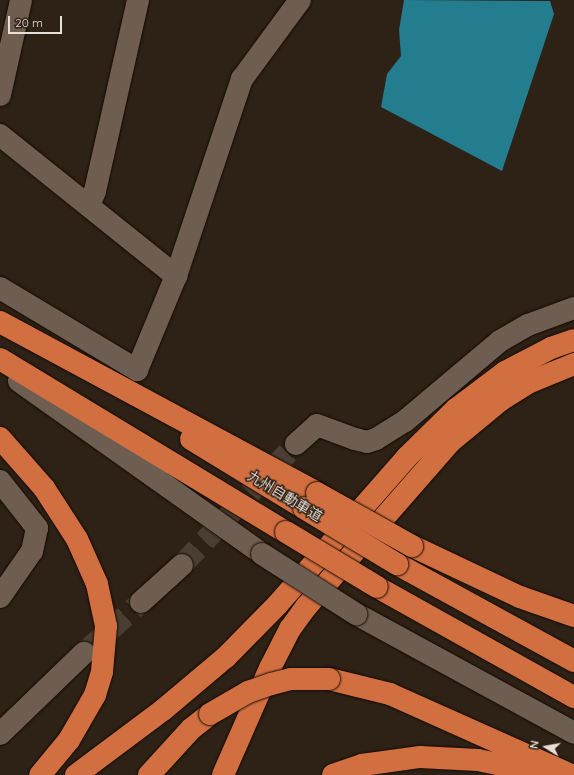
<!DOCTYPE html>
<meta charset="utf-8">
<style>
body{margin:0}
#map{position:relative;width:574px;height:775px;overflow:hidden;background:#2e2115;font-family:Quicksand,"Noto Sans JP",sans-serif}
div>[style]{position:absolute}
.water>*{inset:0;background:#247c8f}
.minor-tunnel>*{height:22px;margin-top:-11px;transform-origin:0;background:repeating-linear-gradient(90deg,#4a3e32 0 22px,transparent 0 33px)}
.roads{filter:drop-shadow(0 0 1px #160a02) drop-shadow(0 0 1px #160a02)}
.minor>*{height:22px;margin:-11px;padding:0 11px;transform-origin:11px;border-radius:11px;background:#6e5e51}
.highway>*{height:22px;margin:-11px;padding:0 11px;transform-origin:11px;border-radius:11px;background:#d16f41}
.bridges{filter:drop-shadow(0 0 1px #160a02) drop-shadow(0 0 1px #160a02)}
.minor-bridge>*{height:22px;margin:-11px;padding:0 11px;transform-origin:11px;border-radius:11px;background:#6e5e51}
.highway-bridge>*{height:22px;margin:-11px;padding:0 11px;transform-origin:11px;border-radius:11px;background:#d16f41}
span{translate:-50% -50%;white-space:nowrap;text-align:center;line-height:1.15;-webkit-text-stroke:3px #2e2115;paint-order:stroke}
.street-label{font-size:14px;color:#e8dfd7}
.north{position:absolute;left:526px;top:727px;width:40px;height:40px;-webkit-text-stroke:3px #2e2115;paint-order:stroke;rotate:281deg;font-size:11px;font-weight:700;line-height:16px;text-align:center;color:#e8dfd7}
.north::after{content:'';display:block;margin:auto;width:14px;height:18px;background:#e8dfd7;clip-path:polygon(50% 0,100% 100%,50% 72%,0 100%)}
.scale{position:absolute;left:8px;top:16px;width:54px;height:18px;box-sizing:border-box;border:2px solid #e8dfd7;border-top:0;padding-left:5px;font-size:12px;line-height:14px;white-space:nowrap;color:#e8dfd7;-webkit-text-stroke:3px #2e2115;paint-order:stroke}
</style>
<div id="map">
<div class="water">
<div style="clip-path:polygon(404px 0,550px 1px,554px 14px,502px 171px,381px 107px,387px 74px,401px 56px,399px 30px)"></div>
</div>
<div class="minor-tunnel">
<div style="left:182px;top:565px;width:166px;rotate:-46.7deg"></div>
<div style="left:84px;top:653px;width:76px;rotate:-41.8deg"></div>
</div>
<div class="roads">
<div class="minor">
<div style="left:0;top:95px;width:97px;rotate:-77.5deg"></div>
<div style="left:0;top:135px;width:226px;rotate:38.7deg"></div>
<div style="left:89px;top:206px;width:16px;rotate:-68deg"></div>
<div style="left:95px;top:191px;width:196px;rotate:-77.3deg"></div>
<div style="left:0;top:288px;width:160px;rotate:30.9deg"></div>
<div style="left:137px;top:370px;width:102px;rotate:-67.5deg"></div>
<div style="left:176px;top:276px;width:208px;rotate:-71.5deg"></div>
<div style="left:242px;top:79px;width:98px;rotate:-53.7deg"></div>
<div style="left:19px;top:381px;width:298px;rotate:35.4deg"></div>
<div style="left:296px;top:444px;width:28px;rotate:-42deg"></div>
<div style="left:317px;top:425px;width:40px;rotate:20.2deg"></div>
<div style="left:355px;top:439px;width:12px;rotate:14deg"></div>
<div style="left:367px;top:442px;width:9px;rotate:-18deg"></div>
<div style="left:376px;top:439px;width:34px;rotate:-32deg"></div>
<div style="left:405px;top:421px;width:124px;rotate:-40.1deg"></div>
<div style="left:500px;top:341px;width:32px;rotate:-30deg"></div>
<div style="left:528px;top:325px;width:49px;rotate:-20.3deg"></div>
<div style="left:0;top:481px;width:60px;rotate:51.8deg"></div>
<div style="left:37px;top:528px;width:24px;rotate:102deg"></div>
<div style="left:32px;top:551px;width:56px;rotate:124.8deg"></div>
<div style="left:141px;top:602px;width:55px;rotate:-42.1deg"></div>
<div style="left:356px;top:614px;width:248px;rotate:28.6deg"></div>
<div style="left:0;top:734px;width:117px;rotate:-44deg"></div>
</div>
<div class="highway">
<div style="left:0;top:322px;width:360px;rotate:28.3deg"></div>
<div style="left:0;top:359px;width:334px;rotate:31.2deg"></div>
<div style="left:0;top:438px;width:67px;rotate:48.7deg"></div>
<div style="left:44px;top:488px;width:61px;rotate:57.1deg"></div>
<div style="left:77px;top:539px;width:49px;rotate:66deg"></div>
<div style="left:97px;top:584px;width:43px;rotate:77.9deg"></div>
<div style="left:106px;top:626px;width:46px;rotate:95deg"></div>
<div style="left:102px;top:672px;width:24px;rotate:107deg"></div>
<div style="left:95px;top:695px;width:52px;rotate:120deg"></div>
<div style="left:69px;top:740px;width:45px;rotate:129.6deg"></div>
<div style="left:191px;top:439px;width:132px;rotate:31.4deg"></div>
<div style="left:412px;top:546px;width:119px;rotate:25.3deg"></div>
<div style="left:520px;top:597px;width:57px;rotate:19.4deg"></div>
<div style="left:397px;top:564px;width:202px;rotate:28.7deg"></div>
<div style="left:377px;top:587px;width:226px;rotate:29.2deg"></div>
<div style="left:329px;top:679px;width:63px;rotate:13.8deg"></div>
<div style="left:390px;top:694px;width:198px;rotate:24.1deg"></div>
<div style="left:76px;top:775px;width:109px;rotate:-36.8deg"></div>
<div style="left:163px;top:710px;width:82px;rotate:-40.1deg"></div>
<div style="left:226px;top:657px;width:74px;rotate:-45.5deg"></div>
<div style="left:278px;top:604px;width:196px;rotate:-48.7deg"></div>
<div style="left:407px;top:457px;width:69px;rotate:-44.4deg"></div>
<div style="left:456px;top:409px;width:61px;rotate:-37.1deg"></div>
<div style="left:505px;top:372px;width:52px;rotate:-27.6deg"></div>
<div style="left:551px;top:348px;width:24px;rotate:-19deg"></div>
<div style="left:149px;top:775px;width:62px;rotate:-47.6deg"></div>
<div style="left:191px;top:729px;width:24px;rotate:-38deg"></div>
<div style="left:223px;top:775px;width:117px;rotate:-66.3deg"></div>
<div style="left:270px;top:668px;width:44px;rotate:-62.9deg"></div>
<div style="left:290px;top:629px;width:29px;rotate:-54deg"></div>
<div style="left:307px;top:606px;width:218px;rotate:-48.9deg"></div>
<div style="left:450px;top:442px;width:66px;rotate:-39.5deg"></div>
<div style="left:501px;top:400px;width:34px;rotate:-32deg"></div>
<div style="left:530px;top:382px;width:48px;rotate:-22.2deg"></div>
<div style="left:333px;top:775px;width:31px;rotate:-19deg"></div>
<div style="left:362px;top:765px;width:59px;rotate:-7.9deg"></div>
<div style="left:420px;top:757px;width:58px;rotate:3deg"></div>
<div style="left:478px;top:760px;width:63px;rotate:11.8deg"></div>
</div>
</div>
<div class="bridges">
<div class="minor-bridge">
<div style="left:262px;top:554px;width:112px;rotate:32.6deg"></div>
</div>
<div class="highway-bridge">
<div style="left:317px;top:493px;width:109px;rotate:29.2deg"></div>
<div style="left:304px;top:508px;width:109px;rotate:31.1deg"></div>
<div style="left:286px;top:532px;width:106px;rotate:31.1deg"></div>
<div style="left:210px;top:714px;width:44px;rotate:-30.1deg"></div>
<div style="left:248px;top:692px;width:24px;rotate:-19deg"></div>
<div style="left:271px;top:684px;width:21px;rotate:-14deg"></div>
<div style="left:291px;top:679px;width:38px"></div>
</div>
</div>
<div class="street-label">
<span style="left:285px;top:496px;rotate:31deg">九州自動車道</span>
</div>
<div class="north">N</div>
<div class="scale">20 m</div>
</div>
